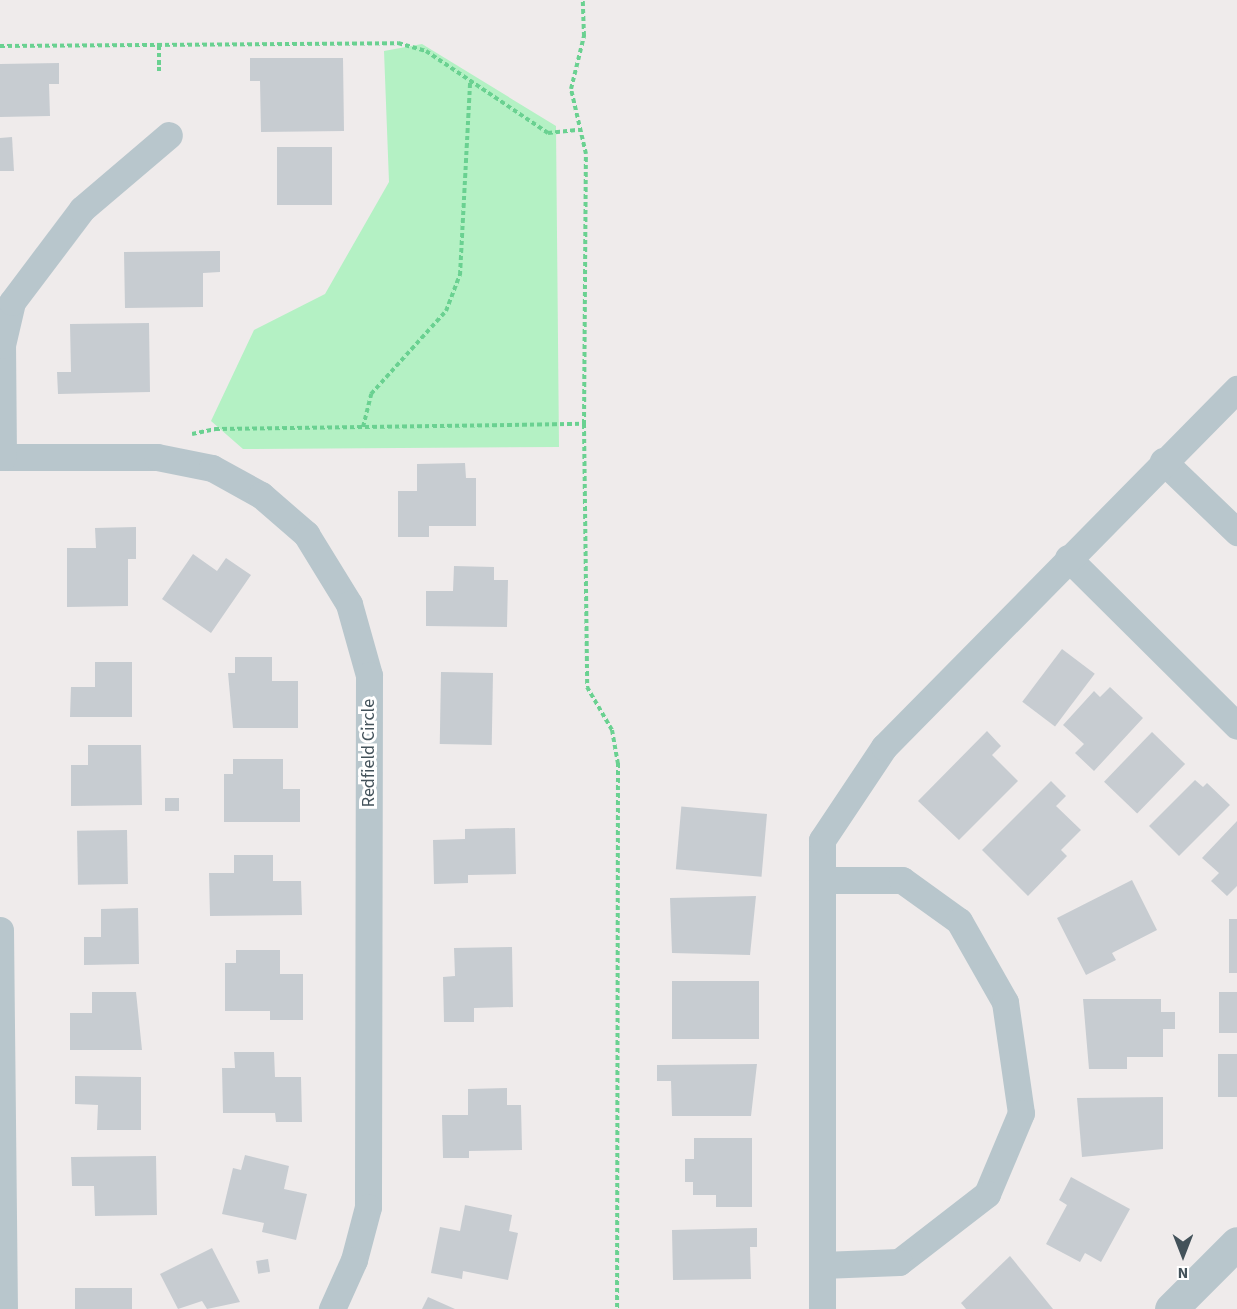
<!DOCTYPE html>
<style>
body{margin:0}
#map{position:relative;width:1237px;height:1309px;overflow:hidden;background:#efebeb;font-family:"Source Sans 3",sans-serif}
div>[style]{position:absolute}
.green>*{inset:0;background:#b4f1c4}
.building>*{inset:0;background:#c7ccd1;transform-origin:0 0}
.path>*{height:4px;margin-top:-2px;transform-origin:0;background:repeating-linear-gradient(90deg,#6ad191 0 4.5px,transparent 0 7.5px)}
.minor>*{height:27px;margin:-13.5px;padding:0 13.5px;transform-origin:13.5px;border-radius:13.5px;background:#b8c6cc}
.tertiary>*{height:33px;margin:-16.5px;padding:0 16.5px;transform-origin:16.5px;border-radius:16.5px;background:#b8c6cc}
span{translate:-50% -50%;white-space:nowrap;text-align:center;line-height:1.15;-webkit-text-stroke:6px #fff;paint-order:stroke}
.street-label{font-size:18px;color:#43525a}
.north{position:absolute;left:1153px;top:1225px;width:60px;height:60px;-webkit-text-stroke:4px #fff;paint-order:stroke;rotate:180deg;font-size:16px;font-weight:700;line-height:24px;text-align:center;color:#43525a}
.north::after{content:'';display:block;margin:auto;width:21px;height:27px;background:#43525a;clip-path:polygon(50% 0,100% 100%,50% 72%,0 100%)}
</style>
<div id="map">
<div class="green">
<div style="clip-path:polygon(422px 44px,556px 126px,559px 447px,243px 449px,211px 421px,254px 330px,325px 294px,389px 182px,384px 51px)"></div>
</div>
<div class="building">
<div style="clip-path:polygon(250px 58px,343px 58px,344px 131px,261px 132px,260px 81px,250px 81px)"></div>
<div style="clip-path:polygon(59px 63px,59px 84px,49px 84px,50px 116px,0 117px,0 64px)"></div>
<div style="clip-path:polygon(12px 137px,14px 171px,0 171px,0 138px)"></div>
<div style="left:277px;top:147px;width:55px;height:58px"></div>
<div style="clip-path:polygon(220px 251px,220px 272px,203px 273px,203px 307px,125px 308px,124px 252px)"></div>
<div style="clip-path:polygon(149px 323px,150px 392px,58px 394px,57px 372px,71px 372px,70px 324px)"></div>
<div style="clip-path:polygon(465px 463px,466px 478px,476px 478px,476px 526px,429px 526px,429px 537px,398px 537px,398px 491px,417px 491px,417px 464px)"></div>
<div style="clip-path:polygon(136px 527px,136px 559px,128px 559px,128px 606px,67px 607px,67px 548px,96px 548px,95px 528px)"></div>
<div style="clip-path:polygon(193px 554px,217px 571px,226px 558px,251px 575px,211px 633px,162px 599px)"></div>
<div style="clip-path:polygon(454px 566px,494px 567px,494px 580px,508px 580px,507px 627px,426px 626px,426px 591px,453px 591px)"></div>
<div style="left:1062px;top:649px;width:41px;height:66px;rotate:37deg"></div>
<div style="clip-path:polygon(235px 657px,272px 657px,272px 681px,298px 681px,298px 728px,233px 728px,228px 673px,235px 673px)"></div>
<div style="clip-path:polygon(95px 662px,132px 662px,132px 717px,70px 717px,71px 687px,95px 687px)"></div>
<div style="left:441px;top:672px;width:52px;height:72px;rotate:1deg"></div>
<div style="clip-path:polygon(1110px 687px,1143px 718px,1094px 771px,1075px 753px,1084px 744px,1063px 725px,1094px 691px,1100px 697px)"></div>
<div style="clip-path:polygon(987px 731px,1001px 746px,992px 755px,1018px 781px,959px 840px,918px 801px)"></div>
<div style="left:1152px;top:732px;width:46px;height:69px;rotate:44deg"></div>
<div style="clip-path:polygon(88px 745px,141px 745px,142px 805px,71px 806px,71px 765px,88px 765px)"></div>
<div style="clip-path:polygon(233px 759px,283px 759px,283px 789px,300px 789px,300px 822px,224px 822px,224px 774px,233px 774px)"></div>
<div style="clip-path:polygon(1195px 780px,1203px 787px,1207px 783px,1230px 805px,1179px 856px,1149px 826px)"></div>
<div style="clip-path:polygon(1051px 781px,1066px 796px,1056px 806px,1081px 830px,1061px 850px,1067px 856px,1028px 896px,982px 850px)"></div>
<div style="left:165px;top:798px;width:14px;height:13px"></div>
<div style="left:767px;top:814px;width:63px;height:86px;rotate:95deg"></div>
<div style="clip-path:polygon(1237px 821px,1237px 886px,1227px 896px,1211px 881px,1219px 873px,1202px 858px)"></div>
<div style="clip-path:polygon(515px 828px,516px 874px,468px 875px,468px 883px,434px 884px,433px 840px,465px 839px,465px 829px)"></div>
<div style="left:127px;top:830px;width:54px;height:50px;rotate:89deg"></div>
<div style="clip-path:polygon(234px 855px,273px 855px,273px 881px,301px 881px,302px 915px,210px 916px,209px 873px,234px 873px)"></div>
<div style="clip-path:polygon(1132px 880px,1157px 930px,1112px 953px,1116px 960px,1086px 975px,1057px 918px)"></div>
<div style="clip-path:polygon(756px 896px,750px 955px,672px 953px,670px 898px)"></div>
<div style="clip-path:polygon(138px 908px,139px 964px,84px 965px,84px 937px,101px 937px,101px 909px)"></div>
<div style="left:1229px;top:919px;width:8px;height:54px"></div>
<div style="clip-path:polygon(512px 947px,513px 1007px,474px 1008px,474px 1022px,444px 1022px,443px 977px,455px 976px,454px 948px)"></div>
<div style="clip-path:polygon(236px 950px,280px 950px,280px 974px,303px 974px,303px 1020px,270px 1020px,270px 1011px,225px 1011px,225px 963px,236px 963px)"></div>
<div style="left:672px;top:981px;width:87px;height:58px"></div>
<div style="clip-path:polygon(92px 992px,136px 992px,142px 1050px,70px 1050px,70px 1013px,92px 1013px)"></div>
<div style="left:1219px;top:992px;width:18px;height:41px"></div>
<div style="clip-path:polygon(1083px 999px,1161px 999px,1161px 1012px,1175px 1012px,1175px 1029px,1163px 1029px,1163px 1057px,1127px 1057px,1127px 1069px,1089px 1069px)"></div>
<div style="clip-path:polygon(234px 1052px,274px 1052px,275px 1077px,301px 1077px,302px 1122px,276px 1122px,275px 1113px,223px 1113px,222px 1068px,235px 1068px)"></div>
<div style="left:1218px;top:1054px;width:19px;height:43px"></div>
<div style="clip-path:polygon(757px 1064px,751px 1116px,672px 1116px,671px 1081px,657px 1081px,657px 1065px)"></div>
<div style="clip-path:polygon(75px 1076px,141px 1077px,141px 1130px,97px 1130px,98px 1105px,75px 1104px)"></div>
<div style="clip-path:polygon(507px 1088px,507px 1105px,521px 1105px,522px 1150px,469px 1151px,469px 1158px,443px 1158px,442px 1115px,468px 1115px,468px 1089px)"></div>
<div style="clip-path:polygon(1163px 1097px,1163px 1149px,1082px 1157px,1077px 1098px)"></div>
<div style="clip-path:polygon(694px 1138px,752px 1138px,752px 1207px,716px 1207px,716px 1195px,693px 1195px,693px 1182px,685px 1182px,685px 1159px,694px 1159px)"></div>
<div style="clip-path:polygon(245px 1155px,289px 1166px,284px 1189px,307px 1194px,296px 1240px,262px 1232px,264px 1223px,222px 1214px,233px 1168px,241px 1170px)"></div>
<div style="clip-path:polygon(156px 1156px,157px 1215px,95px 1216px,94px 1186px,72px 1186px,71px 1157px)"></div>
<div style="clip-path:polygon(1071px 1177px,1130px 1209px,1101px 1262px,1085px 1253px,1080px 1262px,1046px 1244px,1067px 1205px,1059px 1200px)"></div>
<div style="clip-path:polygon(465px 1205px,512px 1215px,509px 1231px,518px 1233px,508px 1280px,463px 1271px,462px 1279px,431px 1273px,440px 1227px,460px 1231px)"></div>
<div style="clip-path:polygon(757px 1228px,757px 1247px,750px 1247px,751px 1279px,673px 1280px,672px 1230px)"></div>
<div style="clip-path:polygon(212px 1248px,240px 1302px,207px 1309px,202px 1301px,178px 1309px,160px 1274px)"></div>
<div style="clip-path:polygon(1010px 1256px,1053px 1309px,966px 1309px,961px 1303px)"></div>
<div style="left:268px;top:1259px;width:13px;height:12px;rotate:81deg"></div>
<div style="left:132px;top:1288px;width:21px;height:57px;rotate:90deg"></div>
<div style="clip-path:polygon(428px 1297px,455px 1309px,422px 1309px)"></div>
</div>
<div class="path">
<div style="left:159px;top:45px;width:26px;rotate:90deg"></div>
<div style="left:0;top:46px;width:398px;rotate:-0.4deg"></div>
<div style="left:398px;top:43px;width:29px;rotate:16deg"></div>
<div style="left:426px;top:51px;width:147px;rotate:33.9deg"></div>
<div style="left:548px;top:133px;width:31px;rotate:-6deg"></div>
<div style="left:584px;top:424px;width:263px;rotate:89.3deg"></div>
<div style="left:587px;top:687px;width:50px;rotate:59.8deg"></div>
<div style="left:612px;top:730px;width:34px;rotate:80deg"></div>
<div style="left:618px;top:763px;width:546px;rotate:90.1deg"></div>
<div style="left:363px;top:427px;width:34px;rotate:-76deg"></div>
<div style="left:371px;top:394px;width:112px;rotate:-47.9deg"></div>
<div style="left:446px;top:311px;width:39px;rotate:-69deg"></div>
<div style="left:460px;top:275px;width:193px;rotate:-87deg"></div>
<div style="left:192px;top:434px;width:24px;rotate:-12deg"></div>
<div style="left:215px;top:429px;width:369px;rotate:-0.8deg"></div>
<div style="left:584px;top:424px;width:270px;rotate:-89.6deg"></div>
<div style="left:586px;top:154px;width:67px;rotate:-103deg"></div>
<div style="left:571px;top:89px;width:55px;rotate:-76.2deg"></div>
<div style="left:584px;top:36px;width:36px;rotate:-92deg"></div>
</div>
<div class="minor">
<div style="left:0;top:457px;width:157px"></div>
<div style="left:157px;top:457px;width:56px;rotate:11.3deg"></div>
<div style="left:212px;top:468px;width:56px;rotate:28.9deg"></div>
<div style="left:261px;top:495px;width:60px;rotate:40.9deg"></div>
<div style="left:306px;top:534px;width:82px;rotate:58.4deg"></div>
<div style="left:349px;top:604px;width:74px;rotate:74.3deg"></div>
<div style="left:369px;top:675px;width:532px;rotate:90.11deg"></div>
<div style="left:368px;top:1207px;width:55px;rotate:104.8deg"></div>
<div style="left:354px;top:1260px;width:54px;rotate:114.2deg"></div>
<div style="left:3px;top:457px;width:112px;rotate:-90.5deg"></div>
<div style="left:2px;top:345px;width:44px;rotate:-76.9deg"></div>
<div style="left:12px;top:302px;width:116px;rotate:-53deg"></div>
<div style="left:82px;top:209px;width:114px;rotate:-40.4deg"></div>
<div style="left:1163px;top:461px;width:103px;rotate:43.8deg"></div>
<div style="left:1068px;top:558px;width:238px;rotate:44.8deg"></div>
<div style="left:822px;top:880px;width:80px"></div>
<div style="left:902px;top:880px;width:70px;rotate:35.7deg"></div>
<div style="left:959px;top:921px;width:93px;rotate:60.4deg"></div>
<div style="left:1005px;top:1002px;width:112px;rotate:81.8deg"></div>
<div style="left:1021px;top:1113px;width:88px;rotate:112.8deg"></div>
<div style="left:987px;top:1194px;width:111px;rotate:142.3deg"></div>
<div style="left:899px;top:1262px;width:77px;rotate:177.8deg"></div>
<div style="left:0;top:930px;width:379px;rotate:89.4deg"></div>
<div style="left:822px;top:1309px;width:469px;rotate:-90deg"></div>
<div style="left:822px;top:840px;width:112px;rotate:-56.3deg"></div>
<div style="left:884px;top:747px;width:503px;rotate:-45.4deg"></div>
</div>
<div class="tertiary">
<div style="left:1171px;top:1309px;width:93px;rotate:-45deg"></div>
</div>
<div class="street-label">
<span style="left:369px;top:753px;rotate:-90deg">Redfield Circle</span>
</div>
<div class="north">N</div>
</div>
